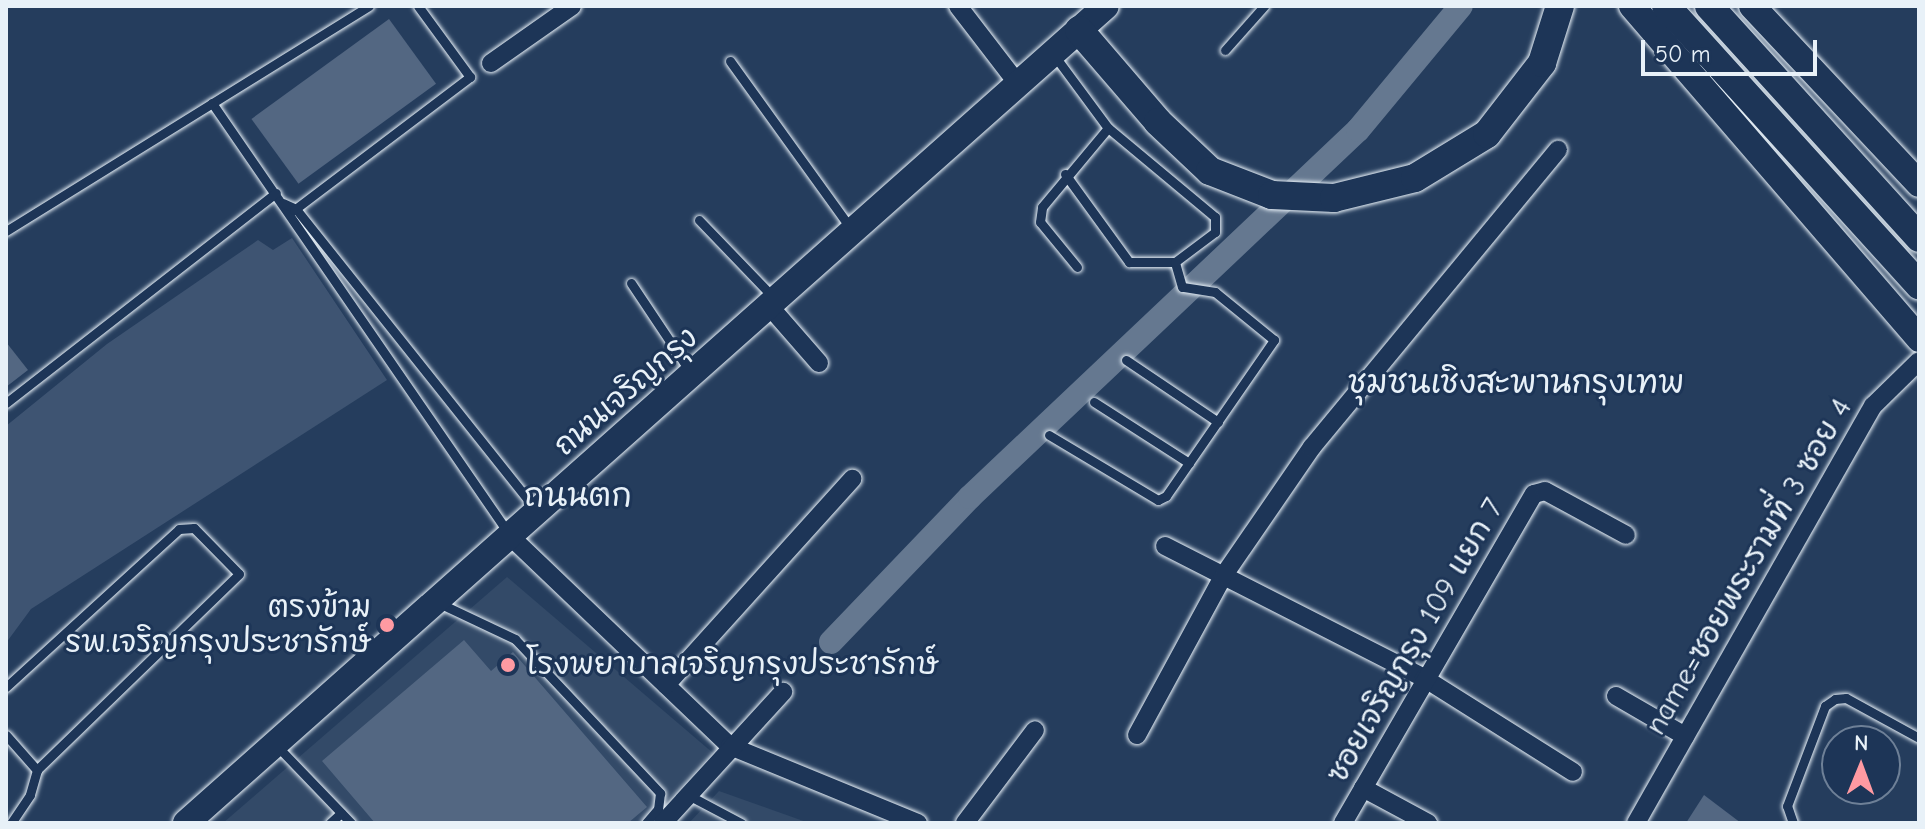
<!DOCTYPE html>
<meta charset="utf-8">
<style>
body{margin:0}
#map{position:relative;width:1925px;height:829px;overflow:hidden;background:#253d5d;font-family:"Comic Neue","Playpen Sans Thai",sans-serif}
div>[style]{position:absolute}
.built>*{inset:0;background:#334a68}
.green>*{inset:0;background:#3e5472}
.canal>*{height:24px;margin:-12px;padding:0 12px;transform-origin:12px;border-radius:12px;background:#657890}
.building>*{inset:0;background:#536782;transform-origin:0 0}
.roads{filter:drop-shadow(0 0 2px #e8f1f8) drop-shadow(0 0 2px #e8f1f8)}
.lane>*{height:9px;margin:-4.5px;padding:0 4.5px;transform-origin:4.5px;border-radius:4.5px;background:#1d3557}
.street>*{height:18px;margin:-9px;padding:0 9px;transform-origin:9px;border-radius:9px;background:#1d3557}
.secondary>*{height:26px;margin:-13px;padding:0 13px;transform-origin:13px;border-radius:13px;background:#1d3557}
.primary>*{height:28px;margin:-14px;padding:0 14px;transform-origin:14px;border-radius:14px;background:#1d3557}
.dots>*{width:22px;height:22px;translate:-50% -50%;box-sizing:border-box;border:4px solid #1d3557;border-radius:50%}
span{translate:-50% -50%;white-space:nowrap;text-align:center;line-height:1.15;-webkit-text-stroke:6px #1d3557;paint-order:stroke}
.street-label{font-size:30px;color:#e8f1f8}
.poi-label{font-size:30px;color:#e8f1f8}
.right{translate:-100% -50%;text-align:right}
.left{translate:0 -50%;text-align:left}
.neighbourhood-label{font-size:32px;color:#e8f1f8}
.frame{position:absolute;inset:0;border:8px solid #e8f1f8;pointer-events:none}
.north{position:absolute;left:1821px;top:725px;width:80px;height:80px;box-sizing:border-box;background:#1d3557;border:2px solid #6e8097;border-radius:50%;rotate:1deg;font-size:22px;font-weight:700;line-height:32px;text-align:center;color:#e8f1f8}
.north::after{content:'';display:block;margin:auto;width:28px;height:36px;background:#ff9aa2;clip-path:polygon(50% 0,100% 100%,50% 72%,0 100%)}
.scale{position:absolute;left:1641px;top:40px;width:176px;height:36px;box-sizing:border-box;border:4px solid #e8f1f8;border-top:0;padding-left:10px;font-size:24px;line-height:28px;white-space:nowrap;color:#e8f1f8;-webkit-text-stroke:6px #1d3557;paint-order:stroke}
</style>
<div id="map">
<div class="built">
<div style="clip-path:polygon(507px 577px,713px 753px,646px 823px,223px 823px)"></div>
<div style="clip-path:polygon(719px 791px,809px 823px,689px 823px)"></div>
</div>
<div class="green">
<div style="clip-path:polygon(292px 238px,387px 380px,31px 609px,6px 643px,6px 426px,107px 344px,258px 240px,273px 250px)"></div>
</div>
<div class="canal">
<div style="left:831px;top:642px;width:201px;rotate:-46.2deg"></div>
<div style="left:970px;top:497px;width:534px;rotate:-43.41deg"></div>
<div style="left:1358px;top:130px;width:161px;rotate:-50.3deg"></div>
</div>
<div class="building">
<div style="left:389px;top:19px;width:80px;height:170px;rotate:54deg"></div>
<div style="clip-path:polygon(6px 342px,28px 370px,6px 387px)"></div>
<div style="clip-path:polygon(464px 640px,491px 671px,513px 652px,647px 807px,628px 823px,375px 823px,322px 761px)"></div>
<div style="clip-path:polygon(1704px 795px,1741px 823px,1686px 823px)"></div>
</div>
<div class="roads">
<div class="lane">
<div style="left:1225px;top:50px;width:59px;rotate:-48.4deg"></div>
<div style="left:730px;top:61px;width:208px;rotate:54.2deg"></div>
<div style="left:212px;top:103px;width:523px;rotate:55.43deg"></div>
<div style="left:1065px;top:174px;width:109px;rotate:54deg"></div>
<div style="left:1129px;top:262px;width:46px"></div>
<div style="left:283px;top:203px;width:14px;rotate:25deg"></div>
<div style="left:296px;top:209px;width:383px;rotate:51.4deg"></div>
<div style="left:294px;top:210px;width:221px;rotate:-37.1deg"></div>
<div style="left:470px;top:77px;width:88px;rotate:-126.2deg"></div>
<div style="left:699px;top:220px;width:108px;rotate:46.1deg"></div>
<div style="left:6px;top:231px;width:427px;rotate:-31.8deg"></div>
<div style="left:1077px;top:267px;width:58px;rotate:-129.4deg"></div>
<div style="left:1040px;top:222px;width:15px;rotate:-82deg"></div>
<div style="left:1042px;top:207px;width:103px;rotate:-50.1deg"></div>
<div style="left:631px;top:283px;width:108px;rotate:56.3deg"></div>
<div style="left:1126px;top:360px;width:111px;rotate:34deg"></div>
<div style="left:1094px;top:402px;width:113px;rotate:32.7deg"></div>
<div style="left:6px;top:403px;width:342px;rotate:-37.9deg"></div>
<div style="left:1049px;top:435px;width:127px;rotate:30.8deg"></div>
<div style="left:1158px;top:500px;width:9px;rotate:-27deg"></div>
<div style="left:1166px;top:496px;width:190px;rotate:-55.3deg"></div>
<div style="left:1274px;top:340px;width:76px;rotate:-140.9deg"></div>
<div style="left:1215px;top:292px;width:33px;rotate:-171deg"></div>
<div style="left:1182px;top:287px;width:26px;rotate:-106deg"></div>
<div style="left:1175px;top:262px;width:50px;rotate:-36.9deg"></div>
<div style="left:1215px;top:232px;width:15px;rotate:-90deg"></div>
<div style="left:1215px;top:217px;width:139px;rotate:-140.2deg"></div>
<div style="left:1108px;top:128px;width:91px;rotate:-126.5deg"></div>
<div style="left:439px;top:603px;width:84px;rotate:25.3deg"></div>
<div style="left:515px;top:639px;width:212px;rotate:46.7deg"></div>
<div style="left:660px;top:793px;width:16px;rotate:97deg"></div>
<div style="left:658px;top:809px;width:18px;rotate:131deg"></div>
<div style="left:6px;top:687px;width:234px;rotate:-42.4deg"></div>
<div style="left:179px;top:529px;width:15px;rotate:-4deg"></div>
<div style="left:194px;top:528px;width:64px;rotate:45.6deg"></div>
<div style="left:239px;top:574px;width:281px;rotate:135.9deg"></div>
<div style="left:37px;top:770px;width:26px;rotate:106deg"></div>
<div style="left:30px;top:795px;width:34px;rotate:124deg"></div>
<div style="left:6px;top:735px;width:47px;rotate:48.5deg"></div>
<div style="left:276px;top:745px;width:108px;rotate:46.1deg"></div>
<div style="left:690px;top:796px;width:58px;rotate:27.9deg"></div>
<div style="left:330px;top:823px;width:15px;rotate:-42deg"></div>
<div style="left:1793px;top:823px;width:18px;rotate:-109deg"></div>
<div style="left:1787px;top:806px;width:107px;rotate:-69.2deg"></div>
<div style="left:1825px;top:706px;width:12px;rotate:-35deg"></div>
<div style="left:1835px;top:699px;width:11px;rotate:-5deg"></div>
<div style="left:1846px;top:698px;width:83px;rotate:28.7deg"></div>
</div>
<div class="street">
<div style="left:958px;top:6px;width:98px;rotate:52.4deg"></div>
<div style="left:491px;top:63px;width:99px;rotate:-35.1deg"></div>
<div style="left:771px;top:308px;width:73px;rotate:48.9deg"></div>
<div style="left:511px;top:537px;width:303px;rotate:43.7deg"></div>
<div style="left:730px;top:746px;width:203px;rotate:22.3deg"></div>
<div style="left:1165px;top:546px;width:291px;rotate:27deg"></div>
<div style="left:1424px;top:678px;width:176px;rotate:32.2deg"></div>
<div style="left:666px;top:685px;width:278px;rotate:-47.9deg"></div>
<div style="left:1616px;top:696px;width:80px;rotate:30.1deg"></div>
<div style="left:1137px;top:735px;width:182px;rotate:-61.5deg"></div>
<div style="left:1224px;top:575px;width:155px;rotate:-55.5deg"></div>
<div style="left:1312px;top:447px;width:386px;rotate:-50.4deg"></div>
<div style="left:1363px;top:788px;width:74px;rotate:28.3deg"></div>
<div style="left:663px;top:823px;width:178px;rotate:-47.5deg"></div>
<div style="left:965px;top:823px;width:116px;rotate:-53deg"></div>
<div style="left:1343px;top:823px;width:380px;rotate:-59.9deg"></div>
<div style="left:1534px;top:494px;width:11px;rotate:-15deg"></div>
<div style="left:1545px;top:491px;width:92px;rotate:28.5deg"></div>
<div style="left:1636px;top:823px;width:480px;rotate:-60.4deg"></div>
<div style="left:1873px;top:406px;width:64px;rotate:-44.4deg"></div>
</div>
<div class="secondary">
<div style="left:1632px;top:6px;width:440px;rotate:49.2deg"></div>
<div style="left:1752px;top:6px;width:244px;rotate:46.8deg"></div>
<div style="left:186px;top:823px;width:1230px;rotate:-41.61deg"></div>
</div>
<div class="primary">
<div style="left:1666px;top:6px;width:377px;rotate:47.8deg"></div>
<div style="left:1709px;top:6px;width:313px;rotate:47.8deg"></div>
<div style="left:1079px;top:30px;width:121px;rotate:49.3deg"></div>
<div style="left:1158px;top:122px;width:71px;rotate:43.3deg"></div>
<div style="left:1210px;top:171px;width:66px;rotate:21.2deg"></div>
<div style="left:1272px;top:195px;width:62px;rotate:2.8deg"></div>
<div style="left:1334px;top:198px;width:83px;rotate:-13.9deg"></div>
<div style="left:1415px;top:178px;width:84px;rotate:-31.4deg"></div>
<div style="left:1487px;top:134px;width:90px;rotate:-52.2deg"></div>
<div style="left:1542px;top:63px;width:60px;rotate:-72.5deg"></div>
</div>
</div>
<div class="dots">
<div style="left:387px;top:625px;background:#ff9aa2"></div>
<div style="left:508px;top:665px;background:#ff9aa2"></div>
</div>
<div class="street-label">
<span style="left:626px;top:392px;rotate:-41deg">ถนนเจริญกรุง</span>
<span style="left:1749px;top:567px;rotate:-60deg">name=ซอยพระรามที่ 3 ซอย 4</span>
<span style="left:1416px;top:641px;rotate:-60deg">ซอยเจริญกรุง 109 แยก 7</span>
</div>
<div class="poi-label">
<span class="right" style="left:371px;top:625px">ตรงข้าม<br>รพ.เจริญกรุงประชารักษ์</span>
<span class="left" style="left:526px;top:665px">โรงพยาบาลเจริญกรุงประชารักษ์</span>
</div>
<div class="neighbourhood-label">
<span style="left:1516px;top:383px">ชุมชนเชิงสะพานกรุงเทพ</span>
<span style="left:578px;top:496px">ถนนตก</span>
</div>
<div class="frame"></div>
<div class="north">N</div>
<div class="scale">50 m</div>
</div>
